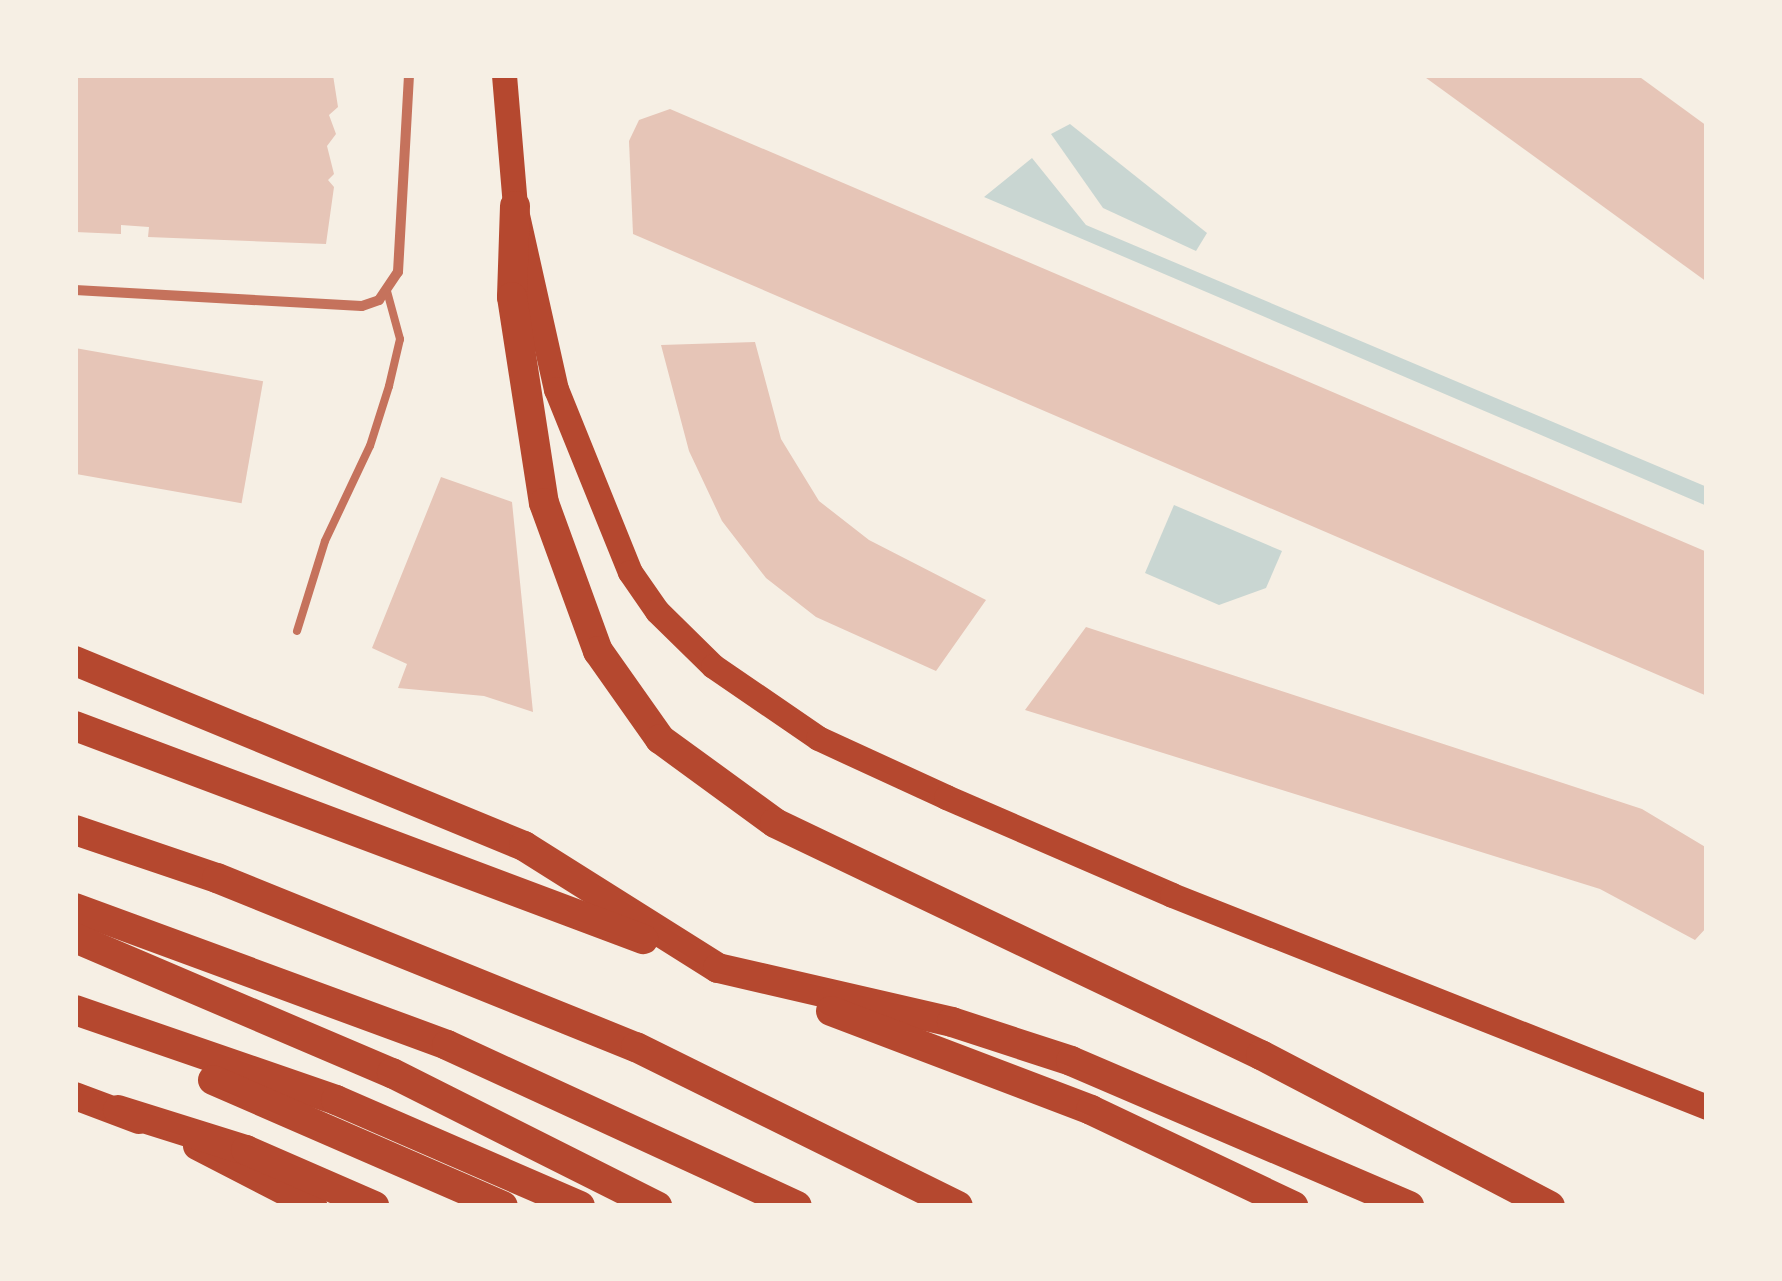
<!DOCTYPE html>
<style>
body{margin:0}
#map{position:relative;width:1782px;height:1281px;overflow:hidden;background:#f6efe4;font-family:"Zilla Slab",serif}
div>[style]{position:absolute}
.water>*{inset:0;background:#c9d6d2}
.building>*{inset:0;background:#e6c5b7;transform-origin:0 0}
.service>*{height:8px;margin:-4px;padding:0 4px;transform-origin:4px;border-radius:4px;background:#c5725c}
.minor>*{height:10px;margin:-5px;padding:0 5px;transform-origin:5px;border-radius:5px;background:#c5725c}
.primary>*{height:25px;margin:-12.5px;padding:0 12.5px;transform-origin:12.5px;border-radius:12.5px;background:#b5482f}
.trunk>*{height:28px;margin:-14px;padding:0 14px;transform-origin:14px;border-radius:14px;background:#b5482f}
.motorway>*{height:30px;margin:-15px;padding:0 15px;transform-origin:15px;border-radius:15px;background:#b5482f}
span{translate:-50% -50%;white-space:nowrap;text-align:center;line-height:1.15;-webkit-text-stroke:10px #f6efe4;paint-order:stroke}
.frame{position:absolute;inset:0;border:78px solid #f6efe4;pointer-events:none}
</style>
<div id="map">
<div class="water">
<div style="clip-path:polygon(1070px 124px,1207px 233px,1196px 251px,1103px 208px,1051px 134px)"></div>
<div style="clip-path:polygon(1032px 158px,1086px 225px,1707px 487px,1707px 506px,984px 197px)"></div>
<div style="clip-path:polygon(1174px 505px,1282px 551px,1266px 588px,1219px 605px,1145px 573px)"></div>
</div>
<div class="building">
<div style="clip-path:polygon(75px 75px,333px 75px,338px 107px,329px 115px,336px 134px,327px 146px,334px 174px,328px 180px,334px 187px,326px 244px,148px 237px,149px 227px,121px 225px,121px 234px,75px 232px)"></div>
<div style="clip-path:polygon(1422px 75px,1637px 75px,1707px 126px,1707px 282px)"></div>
<div style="clip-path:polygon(670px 109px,1707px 552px,1707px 696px,633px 234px,629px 141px,639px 120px)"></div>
<div style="clip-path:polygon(755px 342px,781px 439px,819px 501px,869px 540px,986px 600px,936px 671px,816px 617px,766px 578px,722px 521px,689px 451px,661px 345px)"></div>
<div style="left:75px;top:348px;width:191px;height:124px;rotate:10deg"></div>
<div style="clip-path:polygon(441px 477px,512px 502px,533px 712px,484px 696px,398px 688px,407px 664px,372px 648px)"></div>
<div style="clip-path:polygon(1086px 627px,1642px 809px,1707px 848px,1707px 927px,1695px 940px,1600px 889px,1025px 710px)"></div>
</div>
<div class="service">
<div style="left:297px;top:631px;width:94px;rotate:-72.7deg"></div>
<div style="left:325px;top:541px;width:105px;rotate:-64.7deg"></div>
<div style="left:370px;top:446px;width:63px;rotate:-72.4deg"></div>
<div style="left:389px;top:386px;width:48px;rotate:-76.8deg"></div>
<div style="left:400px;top:339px;width:50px;rotate:-105.2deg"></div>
</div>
<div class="minor">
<div style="left:75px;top:290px;width:287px;rotate:3.2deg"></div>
<div style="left:362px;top:306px;width:18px;rotate:-19deg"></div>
<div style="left:379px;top:300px;width:34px;rotate:-56deg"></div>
<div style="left:398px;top:272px;width:197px;rotate:-86.8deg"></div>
</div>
<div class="primary">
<div style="left:504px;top:75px;width:131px;rotate:85.2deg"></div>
<div style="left:515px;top:206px;width:188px;rotate:77.4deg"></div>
<div style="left:556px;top:389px;width:197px;rotate:68deg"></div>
<div style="left:630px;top:572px;width:47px;rotate:55.3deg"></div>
<div style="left:657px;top:611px;width:78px;rotate:44.5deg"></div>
<div style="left:713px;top:666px;width:127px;rotate:34.4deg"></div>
<div style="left:818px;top:738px;width:141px;rotate:24.7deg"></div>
<div style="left:946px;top:797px;width:246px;rotate:23.4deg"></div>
<div style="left:1172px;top:895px;width:575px;rotate:21.62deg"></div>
</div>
<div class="trunk">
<div style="left:75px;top:1096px;width:68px;rotate:20.6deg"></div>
<div style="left:197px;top:1146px;width:131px;rotate:27.3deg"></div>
</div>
<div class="motorway">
<div style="left:515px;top:206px;width:91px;rotate:91.9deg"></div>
<div style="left:512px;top:297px;width:208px;rotate:81.2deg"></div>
<div style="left:544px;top:503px;width:158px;rotate:70deg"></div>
<div style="left:598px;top:651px;width:108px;rotate:54.8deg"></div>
<div style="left:660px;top:739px;width:142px;rotate:36.1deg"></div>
<div style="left:775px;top:823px;width:539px;rotate:25.52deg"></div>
<div style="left:1261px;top:1055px;width:326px;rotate:27.6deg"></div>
<div style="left:75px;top:661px;width:486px;rotate:22.4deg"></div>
<div style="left:524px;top:846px;width:229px;rotate:32.2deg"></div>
<div style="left:718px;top:968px;width:240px;rotate:13deg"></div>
<div style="left:952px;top:1022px;width:125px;rotate:18.1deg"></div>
<div style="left:1071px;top:1061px;width:368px;rotate:23.2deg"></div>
<div style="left:75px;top:726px;width:607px;rotate:20.56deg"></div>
<div style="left:75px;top:830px;width:150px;rotate:18.7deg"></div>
<div style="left:217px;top:878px;width:452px;rotate:22deg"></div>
<div style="left:636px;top:1047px;width:359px;rotate:26.3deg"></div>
<div style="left:75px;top:908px;width:396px;rotate:20.2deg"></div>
<div style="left:447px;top:1045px;width:385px;rotate:24.7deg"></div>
<div style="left:75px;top:938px;width:345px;rotate:23.1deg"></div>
<div style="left:392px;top:1073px;width:297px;rotate:26.7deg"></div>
<div style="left:75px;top:1010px;width:276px;rotate:19deg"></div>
<div style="left:336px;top:1100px;width:266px;rotate:23.5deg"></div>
<div style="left:831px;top:1011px;width:278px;rotate:20.8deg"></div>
<div style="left:1091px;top:1110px;width:224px;rotate:25.4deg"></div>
<div style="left:213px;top:1080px;width:316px;rotate:23.5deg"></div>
<div style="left:118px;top:1110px;width:134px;rotate:17.4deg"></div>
<div style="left:246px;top:1150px;width:140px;rotate:23.6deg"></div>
</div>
<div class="frame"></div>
</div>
